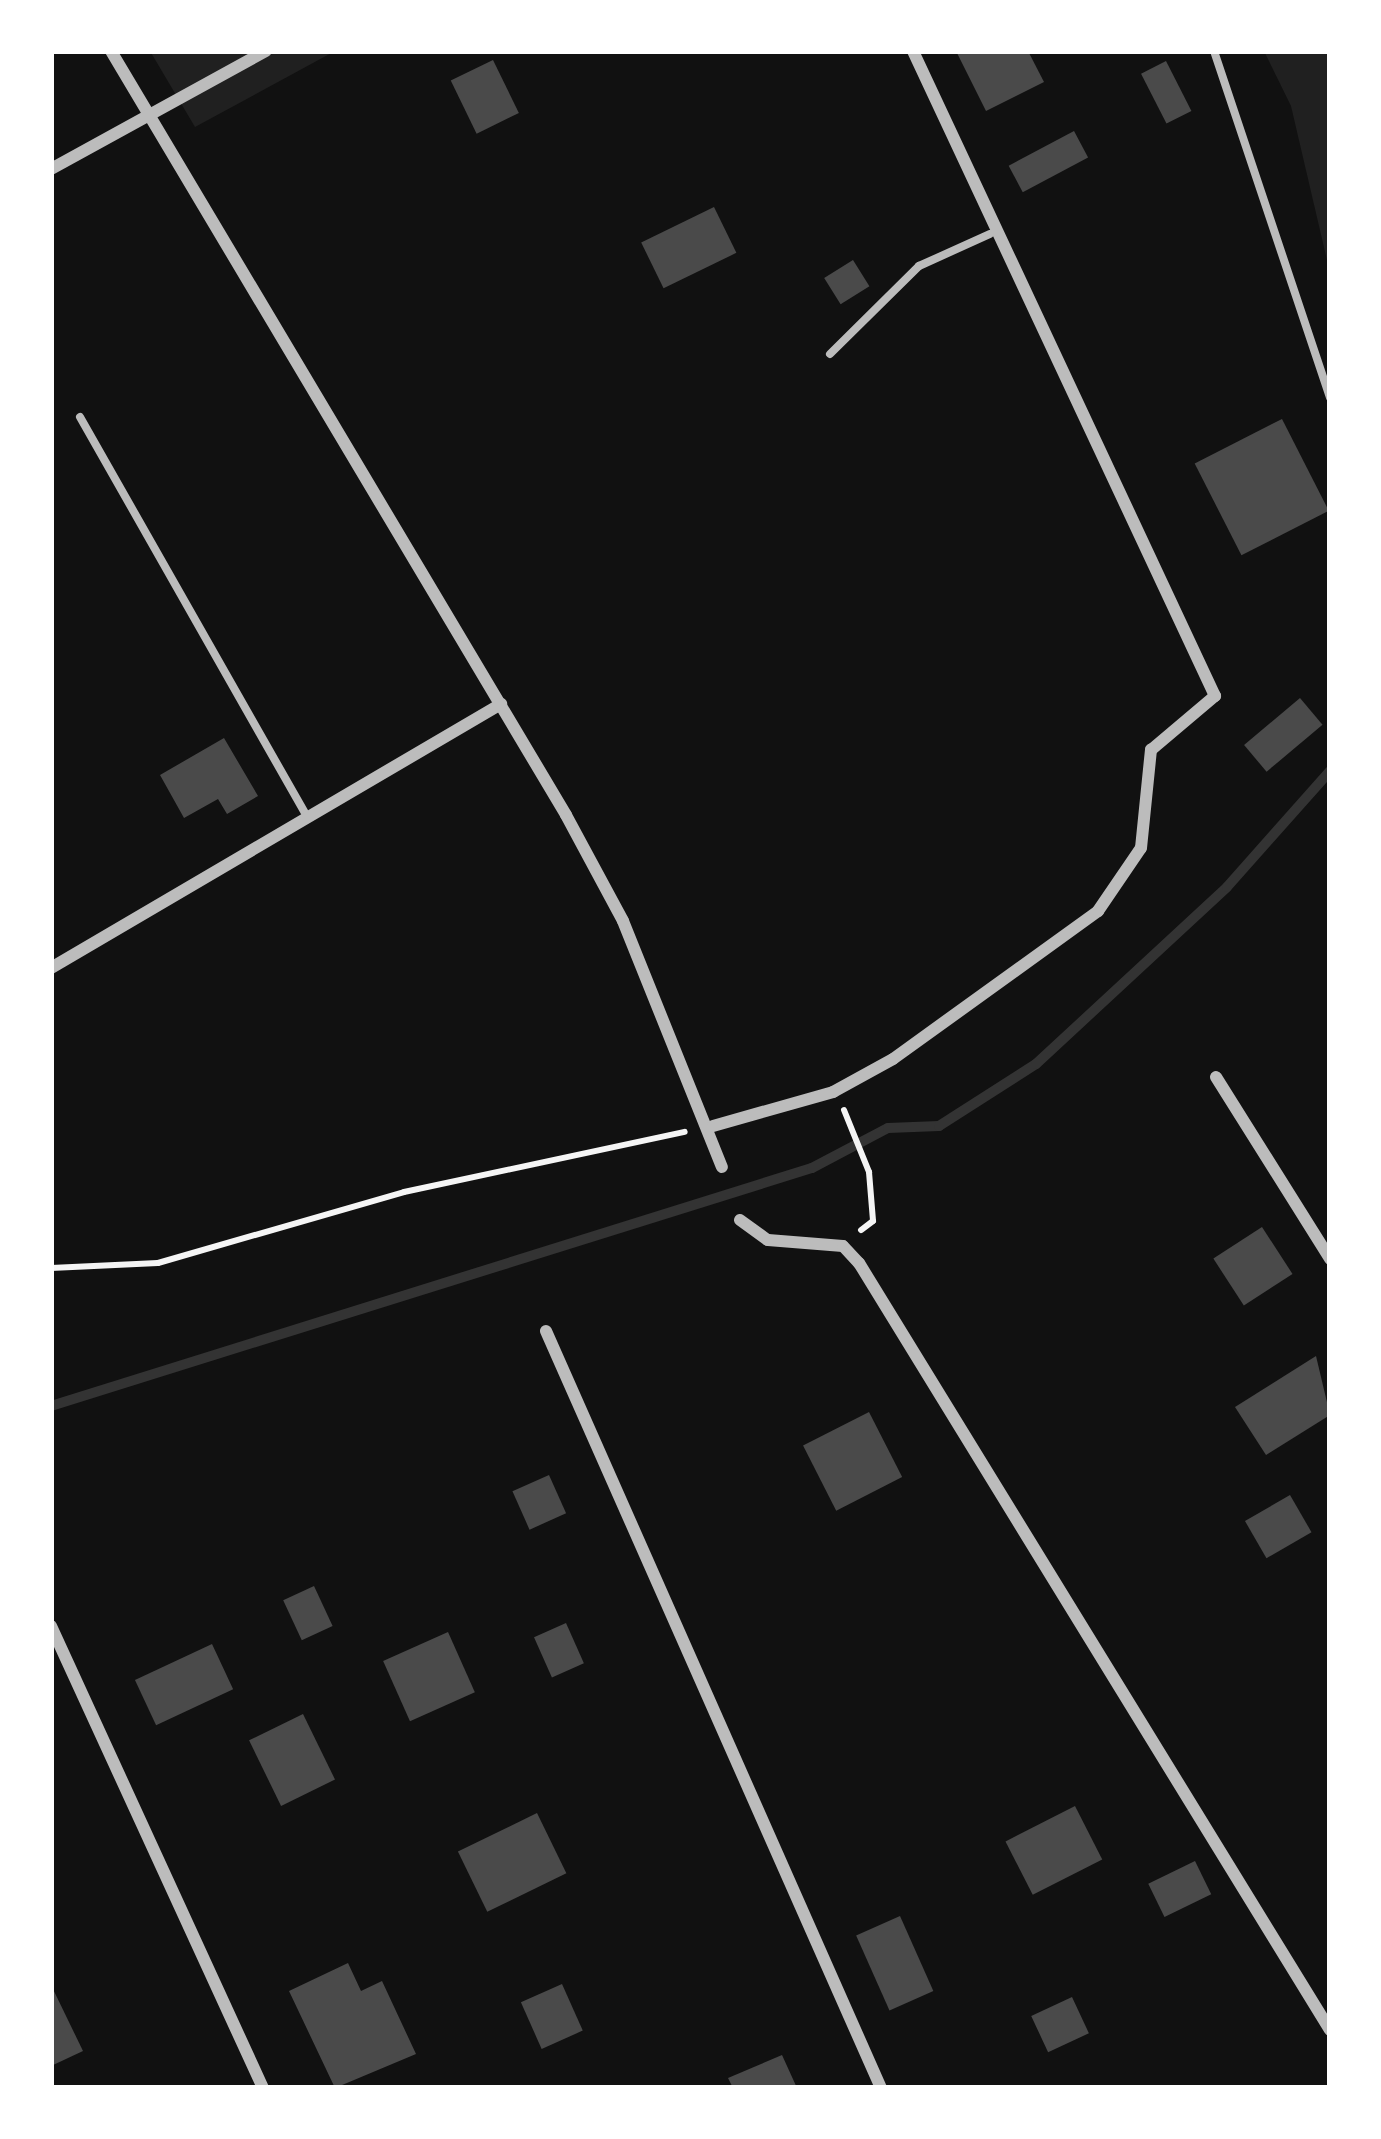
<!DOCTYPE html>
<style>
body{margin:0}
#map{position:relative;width:1381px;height:2139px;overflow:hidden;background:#111;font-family:"Work Sans",sans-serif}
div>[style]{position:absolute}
.green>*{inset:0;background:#202020}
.stream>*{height:10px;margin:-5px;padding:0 5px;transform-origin:5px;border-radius:5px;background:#333}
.building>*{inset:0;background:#4a4a4a;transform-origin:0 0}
.path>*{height:6px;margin:-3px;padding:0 3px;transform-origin:3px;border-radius:3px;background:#f5f5f5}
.service>*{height:8px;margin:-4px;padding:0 4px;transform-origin:4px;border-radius:4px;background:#bcbcbc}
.minor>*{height:12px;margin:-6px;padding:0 6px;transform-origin:6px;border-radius:6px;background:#bcbcbc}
span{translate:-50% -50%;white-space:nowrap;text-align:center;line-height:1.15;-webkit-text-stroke:9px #fff;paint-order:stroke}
.frame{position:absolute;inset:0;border:54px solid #fff;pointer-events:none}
</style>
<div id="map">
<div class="green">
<div style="clip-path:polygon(150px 51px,335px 51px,195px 127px)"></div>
<div style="clip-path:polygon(1264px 51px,1330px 51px,1330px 273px,1291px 106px)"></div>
</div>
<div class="stream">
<div style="left:51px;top:1406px;width:797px;rotate:-17.37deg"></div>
<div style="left:812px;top:1168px;width:86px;rotate:-27.8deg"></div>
<div style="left:888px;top:1128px;width:51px;rotate:-2.2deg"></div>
<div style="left:939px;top:1126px;width:115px;rotate:-32.6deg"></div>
<div style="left:1036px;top:1064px;width:260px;rotate:-42.8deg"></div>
<div style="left:1227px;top:887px;width:155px;rotate:-48.4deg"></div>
</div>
<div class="building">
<div style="clip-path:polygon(956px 51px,1028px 51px,1044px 82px,986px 111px)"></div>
<div style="left:493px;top:60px;width:59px;height:47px;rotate:64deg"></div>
<div style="left:1166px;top:61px;width:56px;height:28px;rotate:63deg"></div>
<div style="left:1074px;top:131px;width:30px;height:74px;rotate:62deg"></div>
<div style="left:714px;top:207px;width:51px;height:81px;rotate:64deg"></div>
<div style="left:853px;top:260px;width:31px;height:34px;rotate:58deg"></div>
<div style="left:1282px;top:419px;width:103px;height:98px;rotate:63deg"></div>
<div style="left:1300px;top:698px;width:35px;height:73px;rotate:50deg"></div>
<div style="clip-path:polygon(224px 738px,258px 796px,227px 814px,218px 799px,184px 818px,160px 775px)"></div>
<div style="left:1262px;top:1227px;width:56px;height:58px;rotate:57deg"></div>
<div style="clip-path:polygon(1316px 1356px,1330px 1415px,1266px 1455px,1235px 1407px)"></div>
<div style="left:869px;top:1412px;width:73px;height:74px;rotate:63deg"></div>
<div style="left:549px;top:1475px;width:42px;height:40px;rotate:66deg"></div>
<div style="left:1290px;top:1495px;width:43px;height:52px;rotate:60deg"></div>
<div style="left:314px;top:1586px;width:44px;height:34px;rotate:65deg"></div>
<div style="left:566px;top:1623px;width:44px;height:35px;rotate:66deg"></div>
<div style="left:448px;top:1632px;width:66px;height:71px;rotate:66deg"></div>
<div style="left:212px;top:1644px;width:50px;height:85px;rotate:65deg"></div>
<div style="left:303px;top:1714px;width:73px;height:60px;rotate:64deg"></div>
<div style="left:1075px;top:1806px;width:60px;height:78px;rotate:63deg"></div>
<div style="left:537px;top:1813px;width:67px;height:88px;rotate:64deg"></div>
<div style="left:1195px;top:1861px;width:37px;height:52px;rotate:64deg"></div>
<div style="left:900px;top:1916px;width:82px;height:48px;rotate:66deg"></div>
<div style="clip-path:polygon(348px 1963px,361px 1991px,382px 1981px,416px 2054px,335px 2088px,289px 1991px)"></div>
<div style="left:562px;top:1984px;width:51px;height:45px;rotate:66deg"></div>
<div style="clip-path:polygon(51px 1985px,83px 2051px,51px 2066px)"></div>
<div style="left:1072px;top:1997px;width:40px;height:45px;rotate:65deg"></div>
<div style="clip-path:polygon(782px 2055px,797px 2088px,733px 2088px,728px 2078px)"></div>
</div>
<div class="path">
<div style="left:844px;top:1110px;width:67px;rotate:68deg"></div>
<div style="left:869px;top:1172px;width:49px;rotate:85.3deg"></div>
<div style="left:873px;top:1221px;width:15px;rotate:143deg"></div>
<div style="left:51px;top:1268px;width:107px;rotate:-2.7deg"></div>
<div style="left:158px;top:1263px;width:256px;rotate:-16.1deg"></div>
<div style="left:404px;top:1192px;width:287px;rotate:-12.1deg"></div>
</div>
<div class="service">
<div style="left:1214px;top:51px;width:366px;rotate:71.5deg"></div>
<div style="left:830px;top:354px;width:125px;rotate:-44.7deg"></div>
<div style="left:919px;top:266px;width:78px;rotate:-24.3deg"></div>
<div style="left:80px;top:417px;width:459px;rotate:60.4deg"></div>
</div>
<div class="minor">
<div style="left:111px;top:51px;width:889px;rotate:59.22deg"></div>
<div style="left:566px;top:815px;width:120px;rotate:61.7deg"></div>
<div style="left:623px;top:921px;width:265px;rotate:68.1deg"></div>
<div style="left:51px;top:169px;width:245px;rotate:-28.8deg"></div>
<div style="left:51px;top:968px;width:522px;rotate:-30.4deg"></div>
<div style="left:1216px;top:1077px;width:215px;rotate:57.9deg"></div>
<div style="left:713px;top:1126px;width:125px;rotate:-15.8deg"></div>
<div style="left:833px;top:1092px;width:68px;rotate:-28.8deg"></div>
<div style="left:893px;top:1059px;width:253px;rotate:-35.8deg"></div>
<div style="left:1098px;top:911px;width:76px;rotate:-55.7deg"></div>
<div style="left:1141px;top:848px;width:99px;rotate:-84.2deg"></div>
<div style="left:1151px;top:750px;width:84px;rotate:-40.2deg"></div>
<div style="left:1215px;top:696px;width:712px;rotate:-115.09deg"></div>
<div style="left:740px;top:1220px;width:34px;rotate:36deg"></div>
<div style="left:768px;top:1240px;width:75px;rotate:4.6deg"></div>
<div style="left:843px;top:1246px;width:23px;rotate:47deg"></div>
<div style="left:859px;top:1263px;width:900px;rotate:58.45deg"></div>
<div style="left:546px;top:1331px;width:828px;rotate:66.13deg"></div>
<div style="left:51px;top:1626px;width:508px;rotate:65.35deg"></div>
</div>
<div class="frame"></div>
</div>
